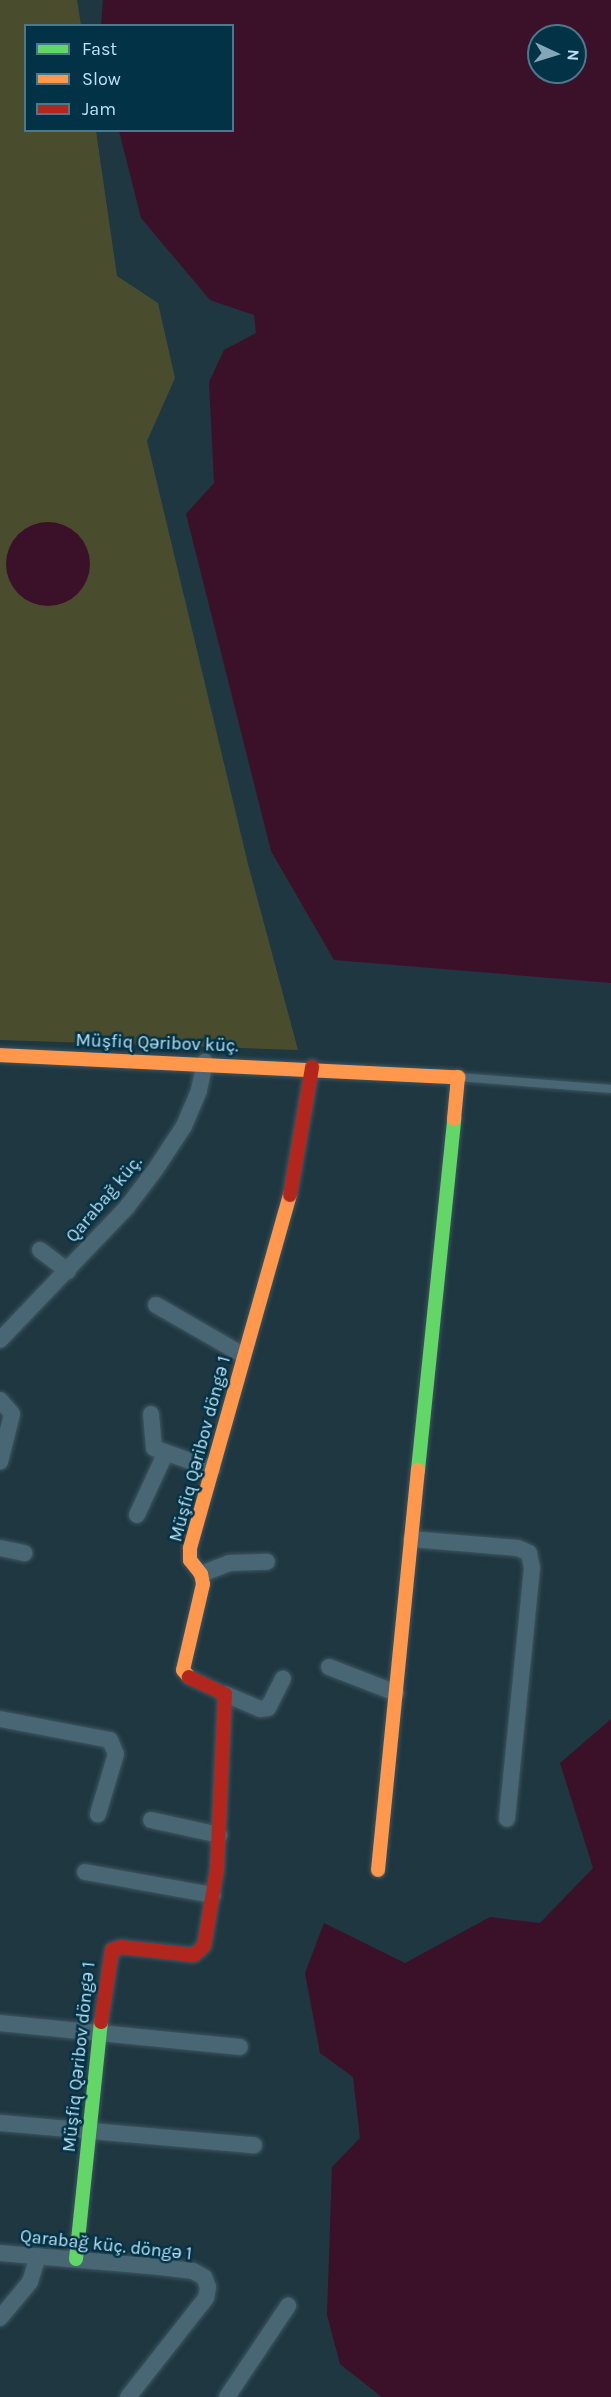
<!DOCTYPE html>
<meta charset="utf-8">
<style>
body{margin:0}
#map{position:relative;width:611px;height:2397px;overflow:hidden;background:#1e3741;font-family:Karla,sans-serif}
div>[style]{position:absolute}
.green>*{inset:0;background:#494d2d}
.water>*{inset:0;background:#3b112a}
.round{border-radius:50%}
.roads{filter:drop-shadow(0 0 2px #3f555f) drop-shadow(0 0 2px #3f555f)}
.lane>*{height:8px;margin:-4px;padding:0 4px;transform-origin:4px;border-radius:4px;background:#486673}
.street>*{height:16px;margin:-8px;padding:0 8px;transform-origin:8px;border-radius:8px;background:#486673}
.fast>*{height:14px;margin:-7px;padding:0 7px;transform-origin:7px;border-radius:7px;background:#63d668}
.slow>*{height:14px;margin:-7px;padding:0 7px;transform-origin:7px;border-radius:7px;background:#ff974d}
.jam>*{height:14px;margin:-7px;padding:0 7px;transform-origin:7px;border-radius:7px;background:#b3261e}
span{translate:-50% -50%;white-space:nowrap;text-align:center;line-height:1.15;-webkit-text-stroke:5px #023245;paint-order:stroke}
.street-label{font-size:18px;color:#bbe1f5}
.legend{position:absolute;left:24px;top:24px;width:210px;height:108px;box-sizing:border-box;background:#023245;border:2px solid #4c788b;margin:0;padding:8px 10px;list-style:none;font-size:18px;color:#bbe1f5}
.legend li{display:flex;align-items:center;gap:12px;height:30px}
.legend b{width:30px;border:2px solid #4c788b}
.north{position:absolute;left:527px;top:24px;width:60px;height:60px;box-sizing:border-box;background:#023245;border:2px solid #4c788b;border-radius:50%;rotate:94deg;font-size:16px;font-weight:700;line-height:24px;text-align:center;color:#bbe1f5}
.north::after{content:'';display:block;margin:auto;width:21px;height:27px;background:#84a6b6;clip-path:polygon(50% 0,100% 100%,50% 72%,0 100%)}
</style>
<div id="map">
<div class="green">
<div style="clip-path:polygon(0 0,77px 0,81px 25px,26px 26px,26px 130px,96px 131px,117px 276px,158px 303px,175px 378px,147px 441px,248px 864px,298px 1050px,0 1040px)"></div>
</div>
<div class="water">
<div style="clip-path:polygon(evenodd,103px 0,611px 0,611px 983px,334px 960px,271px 851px,186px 514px,214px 483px,209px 382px,224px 350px,256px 333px,254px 315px,210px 300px,141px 218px,119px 131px,232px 130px,232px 26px,101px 25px,103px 0,539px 36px,575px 36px,575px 72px,539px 72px,539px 36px)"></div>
<div class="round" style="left:6px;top:522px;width:84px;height:84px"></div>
<div style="clip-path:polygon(611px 1719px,611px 2397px,382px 2397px,340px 2364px,327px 2315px,332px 2167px,360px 2138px,353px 2077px,320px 2053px,305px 1973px,324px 1923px,405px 1963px,490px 1917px,540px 1923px,593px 1868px,560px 1763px)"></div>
</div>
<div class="roads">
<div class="lane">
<div style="left:459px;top:1077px;width:152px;rotate:4.5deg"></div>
</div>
<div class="street">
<div style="left:40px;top:1250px;width:35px;rotate:37deg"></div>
<div style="left:156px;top:1305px;width:100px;rotate:29.9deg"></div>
<div style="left:0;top:1340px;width:184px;rotate:-46.3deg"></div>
<div style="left:127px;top:1207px;width:46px;rotate:-52.9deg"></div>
<div style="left:155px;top:1170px;width:53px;rotate:-56.6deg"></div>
<div style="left:184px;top:1126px;width:39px;rotate:-67deg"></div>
<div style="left:199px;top:1090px;width:29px;rotate:-78deg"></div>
<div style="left:0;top:1400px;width:18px;rotate:49deg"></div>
<div style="left:12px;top:1414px;width:49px;rotate:104deg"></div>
<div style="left:151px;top:1414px;width:34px;rotate:85deg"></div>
<div style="left:154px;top:1448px;width:62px;rotate:19.9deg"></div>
<div style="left:137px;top:1515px;width:69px;rotate:-65.3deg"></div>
<div style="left:411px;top:1539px;width:107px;rotate:4.8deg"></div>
<div style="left:518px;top:1548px;width:12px;rotate:24deg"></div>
<div style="left:529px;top:1553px;width:15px;rotate:79deg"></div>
<div style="left:532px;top:1568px;width:252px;rotate:95.7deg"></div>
<div style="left:0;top:1548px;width:25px;rotate:12deg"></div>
<div style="left:201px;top:1574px;width:30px;rotate:-21deg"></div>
<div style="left:229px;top:1563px;width:38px;rotate:-2deg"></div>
<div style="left:329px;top:1667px;width:72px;rotate:21.2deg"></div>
<div style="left:225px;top:1694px;width:38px;rotate:23deg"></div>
<div style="left:260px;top:1709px;width:8px;rotate:-7deg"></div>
<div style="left:268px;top:1708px;width:33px;rotate:-63deg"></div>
<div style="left:0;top:1719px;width:112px;rotate:10.8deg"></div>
<div style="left:110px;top:1740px;width:15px;rotate:67deg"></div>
<div style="left:116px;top:1754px;width:63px;rotate:106.7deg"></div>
<div style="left:151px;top:1820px;width:70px;rotate:12.4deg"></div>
<div style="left:85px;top:1872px;width:130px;rotate:10.2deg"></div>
<div style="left:0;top:2023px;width:241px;rotate:5.7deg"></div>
<div style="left:0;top:2123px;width:255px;rotate:5deg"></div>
<div style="left:0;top:2253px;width:161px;rotate:5deg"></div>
<div style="left:160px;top:2267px;width:33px;rotate:7deg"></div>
<div style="left:193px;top:2271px;width:13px;rotate:29deg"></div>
<div style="left:204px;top:2277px;width:11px;rotate:68deg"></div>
<div style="left:208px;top:2287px;width:11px;rotate:100deg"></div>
<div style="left:206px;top:2298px;width:126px;rotate:128.2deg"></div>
<div style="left:0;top:2318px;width:47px;rotate:-50.2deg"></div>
<div style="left:30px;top:2282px;width:27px;rotate:-73deg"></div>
<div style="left:227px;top:2397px;width:110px;rotate:-56.2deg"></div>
</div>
<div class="fast">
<div style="left:418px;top:1470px;width:353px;rotate:-84.1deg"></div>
<div style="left:76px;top:2259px;width:238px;rotate:-84deg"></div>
</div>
<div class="slow">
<div style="left:0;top:1055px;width:459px;rotate:2.8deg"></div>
<div style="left:458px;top:1077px;width:42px;rotate:95.4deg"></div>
<div style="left:189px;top:1677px;width:9px;rotate:-131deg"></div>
<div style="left:183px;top:1670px;width:88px;rotate:-76.9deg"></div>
<div style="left:203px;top:1584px;width:10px;rotate:-101deg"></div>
<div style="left:201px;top:1574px;width:18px;rotate:-128deg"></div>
<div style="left:190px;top:1560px;width:12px;rotate:-90deg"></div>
<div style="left:190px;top:1548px;width:367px;rotate:-74.2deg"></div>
<div style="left:378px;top:1870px;width:402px;rotate:-84.3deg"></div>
</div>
<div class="jam">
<div style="left:290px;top:1195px;width:130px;rotate:-80.2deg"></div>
<div style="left:101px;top:2022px;width:73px;rotate:-81.3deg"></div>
<div style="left:112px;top:1950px;width:9px;rotate:-18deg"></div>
<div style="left:121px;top:1947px;width:73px;rotate:6.3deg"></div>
<div style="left:194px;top:1955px;width:13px;rotate:-42deg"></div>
<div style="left:204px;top:1946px;width:78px;rotate:-80.4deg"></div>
<div style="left:217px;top:1869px;width:175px;rotate:-87.4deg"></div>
<div style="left:225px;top:1694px;width:40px;rotate:-155deg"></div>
</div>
</div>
<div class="street-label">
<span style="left:157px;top:1043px;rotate:2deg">Müşfiq Qəribov küç.</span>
<span style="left:104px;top:1199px;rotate:-50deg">Qarabağ küç.</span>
<span style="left:200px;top:1449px;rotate:-75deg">Müşfiq Qəribov döngə 1</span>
<span style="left:79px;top:2057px;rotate:-84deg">Müşfiq Qəribov döngə 1</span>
<span style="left:106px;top:2245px;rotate:6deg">Qarabağ küç. döngə 1</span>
</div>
<ul class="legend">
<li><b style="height:8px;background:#63d668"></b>Fast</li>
<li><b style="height:8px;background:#ff974d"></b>Slow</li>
<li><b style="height:8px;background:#b3261e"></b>Jam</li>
</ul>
<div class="north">N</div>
</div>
